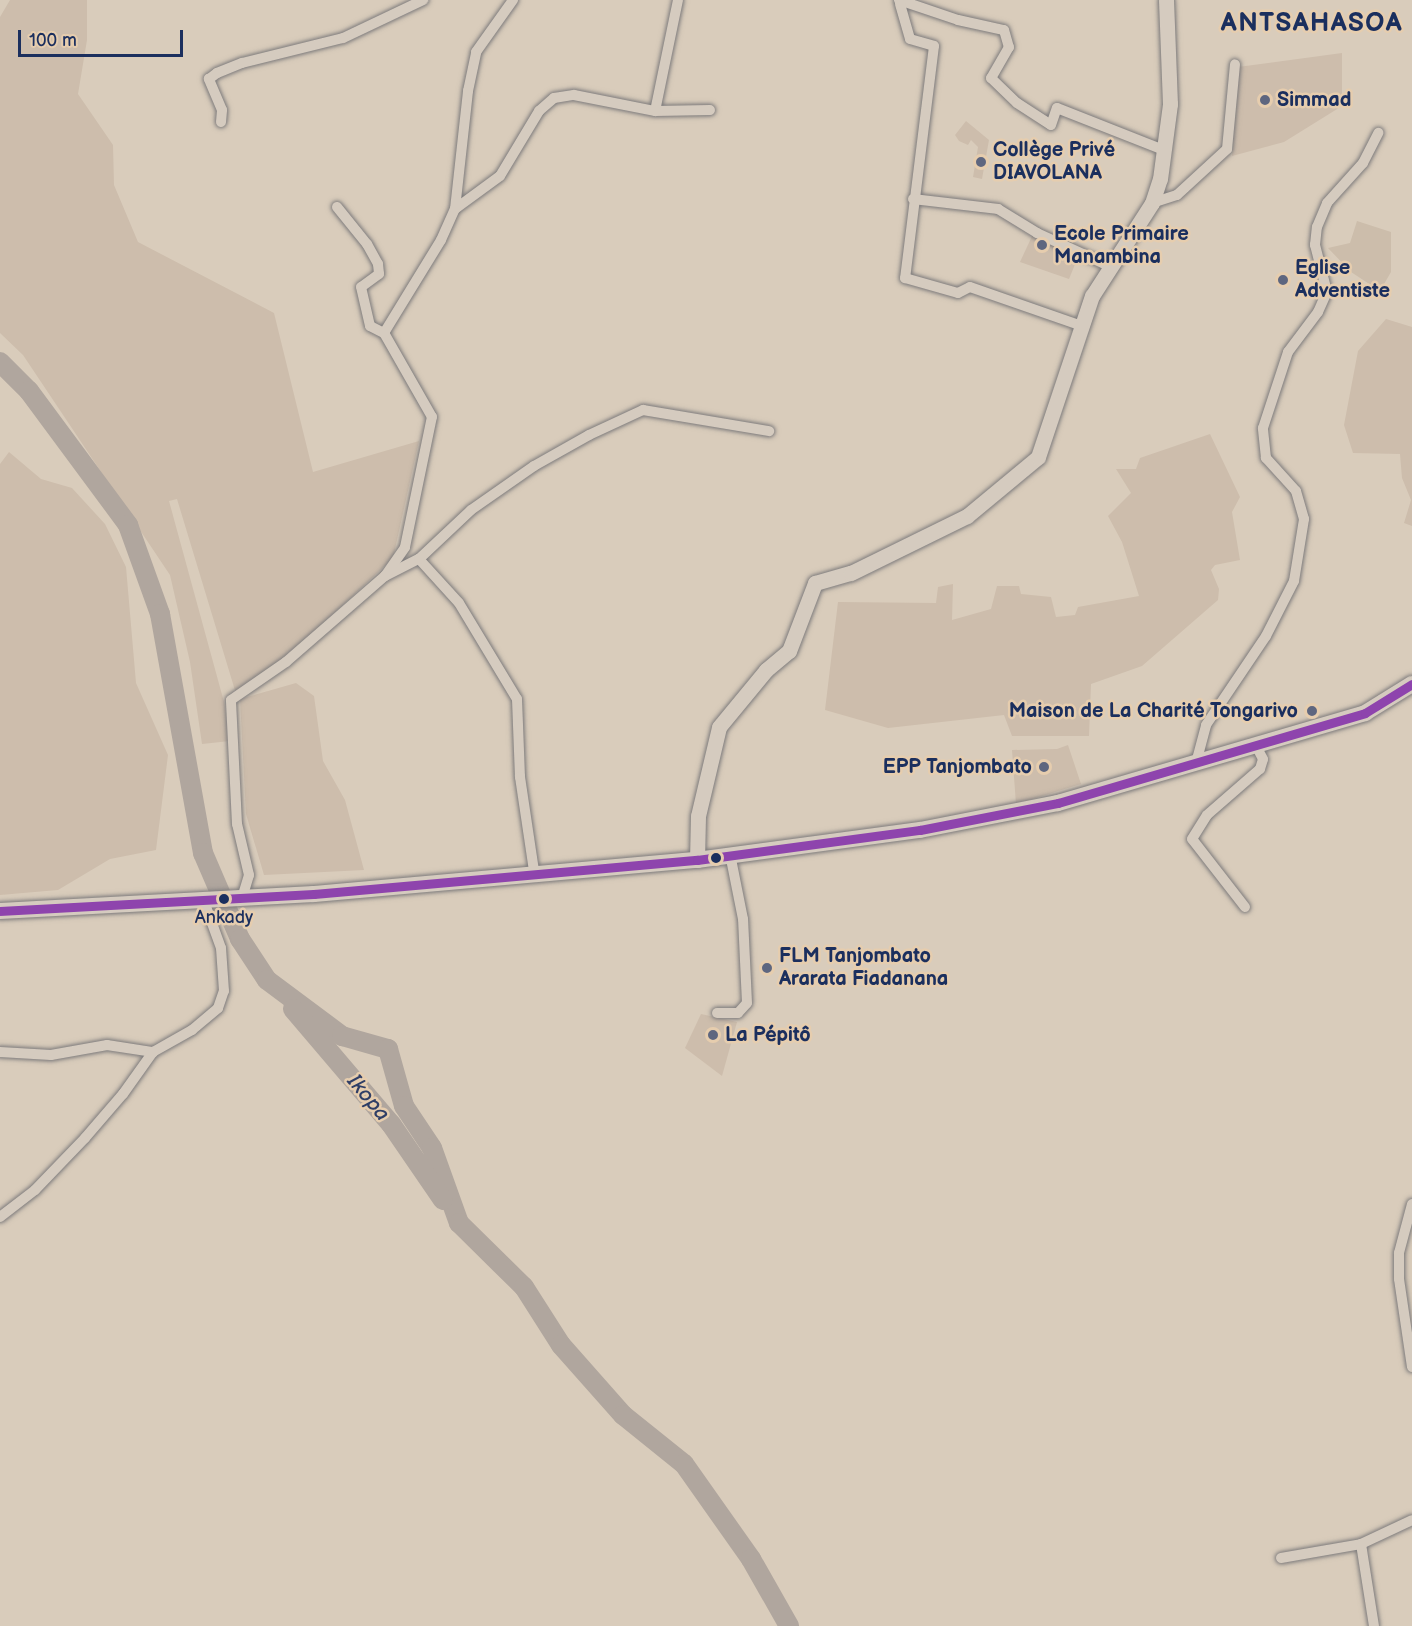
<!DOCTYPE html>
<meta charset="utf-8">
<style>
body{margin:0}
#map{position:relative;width:1412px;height:1626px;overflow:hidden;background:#d9ccbb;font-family:"Balsamiq Sans",sans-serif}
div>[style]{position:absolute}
.built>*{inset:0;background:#cdbdac}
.green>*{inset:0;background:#ccbdab}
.river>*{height:20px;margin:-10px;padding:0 10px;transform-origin:10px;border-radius:10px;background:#b0a69e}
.roads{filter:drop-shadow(0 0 2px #7d7b7c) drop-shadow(0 0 2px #7d7b7c)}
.street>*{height:10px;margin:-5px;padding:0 5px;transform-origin:5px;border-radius:5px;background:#d5cbbf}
.secondary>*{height:15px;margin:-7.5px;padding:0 7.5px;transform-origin:7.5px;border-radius:7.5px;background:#d5cbbf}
.primary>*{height:16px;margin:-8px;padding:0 8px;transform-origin:8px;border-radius:8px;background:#d5cbbf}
.bus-1>*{height:9px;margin:-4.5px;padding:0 4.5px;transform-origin:4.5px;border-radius:4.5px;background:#8e44ad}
.dots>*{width:16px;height:16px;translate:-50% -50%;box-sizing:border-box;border:3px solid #e6cdae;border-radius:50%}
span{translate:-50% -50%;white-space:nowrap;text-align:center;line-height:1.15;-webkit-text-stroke:5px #e6cdae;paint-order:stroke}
.bus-label{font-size:18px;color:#1b2f5e}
.poi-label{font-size:20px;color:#1b2f5e;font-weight:700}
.left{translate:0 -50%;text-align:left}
.right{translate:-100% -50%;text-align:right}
.water-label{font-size:21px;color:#2f3e66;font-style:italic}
.district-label{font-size:26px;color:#1b2f5e;font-weight:700;letter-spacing:1.5px}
.scale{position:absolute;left:18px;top:30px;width:165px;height:27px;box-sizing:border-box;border:3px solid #1b2f5e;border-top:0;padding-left:8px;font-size:18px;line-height:21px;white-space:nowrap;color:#1b2f5e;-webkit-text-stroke:4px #e6cdae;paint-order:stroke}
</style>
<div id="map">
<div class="built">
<div style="clip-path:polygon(10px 0,87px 0,87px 40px,78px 94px,113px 145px,114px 185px,138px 242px,274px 313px,313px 472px,419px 441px,393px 558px,281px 663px,237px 697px,177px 499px,169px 501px,224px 702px,230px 741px,202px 744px,190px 662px,170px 575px,23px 355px,0 333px,0 17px)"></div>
<div style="clip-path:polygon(1342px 53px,1342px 106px,1284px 142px,1232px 156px,1238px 67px)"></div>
<div style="clip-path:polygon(966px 121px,989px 140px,982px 179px,973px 177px,978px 147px,971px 140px,968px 145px,959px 141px,955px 135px)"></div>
<div style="clip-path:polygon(1033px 234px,1078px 257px,1069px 279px,1020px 262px)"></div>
<div style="clip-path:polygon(1386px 319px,1412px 327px,1412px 526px,1404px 523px,1411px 500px,1402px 478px,1400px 454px,1353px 453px,1344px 425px,1358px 351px)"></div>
<div style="clip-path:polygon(1210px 434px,1240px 497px,1232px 512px,1240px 560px,1215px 565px,1211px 570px,1219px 589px,1218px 600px,1142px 666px,1091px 684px,1089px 736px,1012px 736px,1004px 715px,888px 728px,825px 710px,838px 602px,936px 603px,938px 587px,953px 584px,952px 620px,991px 609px,997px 586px,1019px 586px,1021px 594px,1051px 597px,1056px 617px,1075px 615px,1078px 607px,1139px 596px,1122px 542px,1108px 516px,1131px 493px,1116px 469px,1136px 469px,1140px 458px)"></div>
<div style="clip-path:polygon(9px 452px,41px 479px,72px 488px,105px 524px,126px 567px,136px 683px,168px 755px,156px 850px,110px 859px,58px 890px,0 895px,0 464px)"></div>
<div style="clip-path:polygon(296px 683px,314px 696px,323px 761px,345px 800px,364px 870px,264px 875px,246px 814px,240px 699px)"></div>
<div style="clip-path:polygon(1068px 745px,1081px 784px,1016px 804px,1012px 750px,1057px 749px)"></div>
<div style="clip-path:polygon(701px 1014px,737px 1022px,722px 1076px,685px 1048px)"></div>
</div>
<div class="green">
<div style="clip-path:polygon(1357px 221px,1391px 232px,1391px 272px,1380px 291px,1351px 272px,1328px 248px,1350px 243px)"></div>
</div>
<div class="river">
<div style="left:0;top:362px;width:41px;rotate:45deg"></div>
<div style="left:29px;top:391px;width:167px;rotate:53.5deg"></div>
<div style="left:128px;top:525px;width:95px;rotate:70.2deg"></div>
<div style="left:160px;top:614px;width:243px;rotate:79.8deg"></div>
<div style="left:203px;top:853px;width:94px;rotate:66.7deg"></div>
<div style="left:240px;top:939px;width:49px;rotate:56.6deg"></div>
<div style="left:267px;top:980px;width:94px;rotate:36.7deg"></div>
<div style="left:342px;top:1036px;width:48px;rotate:15.8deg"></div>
<div style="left:388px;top:1049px;width:59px;rotate:74.3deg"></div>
<div style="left:404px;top:1106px;width:50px;rotate:56.3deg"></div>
<div style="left:432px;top:1148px;width:80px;rotate:70.2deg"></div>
<div style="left:459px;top:1223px;width:91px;rotate:44.6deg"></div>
<div style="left:524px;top:1287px;width:69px;rotate:57.5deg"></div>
<div style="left:561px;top:1345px;width:94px;rotate:48.5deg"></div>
<div style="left:623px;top:1415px;width:78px;rotate:38.8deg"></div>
<div style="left:684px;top:1464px;width:116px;rotate:54.8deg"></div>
<div style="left:751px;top:1559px;width:77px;rotate:60.4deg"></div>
<div style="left:293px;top:1009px;width:151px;rotate:49.6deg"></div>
<div style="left:391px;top:1124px;width:92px;rotate:55.6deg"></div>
</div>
<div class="roads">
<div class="street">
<div style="left:678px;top:0;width:113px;rotate:101.7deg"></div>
<div style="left:655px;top:111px;width:55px;rotate:-1deg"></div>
<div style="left:899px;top:0;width:62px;rotate:18.7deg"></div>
<div style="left:958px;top:20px;width:47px;rotate:12.3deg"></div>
<div style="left:1004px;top:30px;width:18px;rotate:74deg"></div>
<div style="left:1009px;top:47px;width:36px;rotate:120deg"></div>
<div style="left:991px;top:78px;width:36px;rotate:44deg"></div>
<div style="left:1017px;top:103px;width:40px;rotate:32.9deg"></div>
<div style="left:1051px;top:125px;width:18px;rotate:-71deg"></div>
<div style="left:1057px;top:108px;width:117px;rotate:21.5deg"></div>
<div style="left:900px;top:4px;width:36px;rotate:74deg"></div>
<div style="left:910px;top:39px;width:25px;rotate:16deg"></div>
<div style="left:934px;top:46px;width:234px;rotate:97.1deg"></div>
<div style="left:905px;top:278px;width:55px;rotate:15.8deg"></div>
<div style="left:958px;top:293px;width:13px;rotate:-27deg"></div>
<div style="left:970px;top:287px;width:119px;rotate:19.2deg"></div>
<div style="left:221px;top:122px;width:12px;rotate:-85deg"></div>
<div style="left:222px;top:110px;width:34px;rotate:-113deg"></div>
<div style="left:209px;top:79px;width:10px;rotate:-37deg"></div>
<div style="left:217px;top:73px;width:27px;rotate:-22deg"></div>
<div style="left:242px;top:63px;width:104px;rotate:-13.9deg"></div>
<div style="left:343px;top:38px;width:89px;rotate:-25.4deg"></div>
<div style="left:913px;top:199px;width:86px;rotate:6.7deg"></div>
<div style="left:998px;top:209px;width:46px;rotate:31.6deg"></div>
<div style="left:1037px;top:233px;width:79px;rotate:24.6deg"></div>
<div style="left:1152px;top:203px;width:26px;rotate:-18deg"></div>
<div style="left:1177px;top:195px;width:68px;rotate:-42.6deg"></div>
<div style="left:1227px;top:149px;width:85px;rotate:-84.6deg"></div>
<div style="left:337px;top:207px;width:48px;rotate:51deg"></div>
<div style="left:367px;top:244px;width:23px;rotate:61deg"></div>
<div style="left:378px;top:264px;width:10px;rotate:84deg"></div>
<div style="left:379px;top:274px;width:22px;rotate:144deg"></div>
<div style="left:361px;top:287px;width:40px;rotate:77deg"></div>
<div style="left:370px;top:326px;width:16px;rotate:27deg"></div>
<div style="left:455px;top:209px;width:56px;rotate:-36.3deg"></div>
<div style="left:500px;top:176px;width:76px;rotate:-59deg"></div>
<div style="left:539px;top:111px;width:20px;rotate:-41deg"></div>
<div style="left:554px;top:98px;width:20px;rotate:-9deg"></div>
<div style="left:574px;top:95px;width:83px;rotate:11.2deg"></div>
<div style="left:419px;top:559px;width:59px;rotate:47.7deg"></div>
<div style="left:459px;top:603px;width:112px;rotate:58.9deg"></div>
<div style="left:517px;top:699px;width:78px;rotate:87.8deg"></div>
<div style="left:520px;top:777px;width:95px;rotate:81.5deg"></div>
<div style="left:385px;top:576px;width:38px;rotate:-27deg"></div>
<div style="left:419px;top:559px;width:71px;rotate:-43.3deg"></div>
<div style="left:471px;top:510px;width:77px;rotate:-34.9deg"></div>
<div style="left:534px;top:466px;width:63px;rotate:-29.4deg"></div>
<div style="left:589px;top:435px;width:60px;rotate:-24.8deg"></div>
<div style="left:643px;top:410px;width:128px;rotate:9.5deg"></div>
<div style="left:1196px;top:763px;width:39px;rotate:-75deg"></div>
<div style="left:1206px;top:725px;width:107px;rotate:-56deg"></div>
<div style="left:1266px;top:636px;width:62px;rotate:-63deg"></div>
<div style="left:1294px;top:581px;width:63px;rotate:-80.8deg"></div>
<div style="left:1304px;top:519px;width:29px;rotate:-106deg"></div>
<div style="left:1296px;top:491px;width:45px;rotate:-132.3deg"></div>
<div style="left:1266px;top:458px;width:30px;rotate:-96deg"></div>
<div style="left:1263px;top:428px;width:80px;rotate:-71.8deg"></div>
<div style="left:1288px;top:352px;width:50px;rotate:-53.1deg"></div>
<div style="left:1318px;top:312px;width:22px;rotate:-66deg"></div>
<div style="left:1327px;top:292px;width:49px;rotate:-104.3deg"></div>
<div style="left:1315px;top:245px;width:18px;rotate:-84deg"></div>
<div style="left:1317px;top:227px;width:26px;rotate:-67deg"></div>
<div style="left:1327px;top:203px;width:54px;rotate:-48deg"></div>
<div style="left:1363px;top:163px;width:34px;rotate:-63deg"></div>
<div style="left:242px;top:898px;width:24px;rotate:-73deg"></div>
<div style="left:249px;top:875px;width:52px;rotate:-103.2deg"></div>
<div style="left:237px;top:824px;width:124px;rotate:-92.8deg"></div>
<div style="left:231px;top:700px;width:67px;rotate:-34.6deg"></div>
<div style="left:286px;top:662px;width:131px;rotate:-41deg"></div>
<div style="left:385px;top:576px;width:35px;rotate:-55deg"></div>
<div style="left:405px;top:547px;width:133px;rotate:-78.3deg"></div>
<div style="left:432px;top:417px;width:97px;rotate:-119.7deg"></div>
<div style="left:384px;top:333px;width:109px;rotate:-58.5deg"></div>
<div style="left:441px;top:240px;width:34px;rotate:-66deg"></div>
<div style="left:455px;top:209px;width:119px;rotate:-83.7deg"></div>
<div style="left:468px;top:91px;width:40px;rotate:-78deg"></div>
<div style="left:476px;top:52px;width:64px;rotate:-54.6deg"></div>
<div style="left:1245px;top:907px;width:86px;rotate:-127.9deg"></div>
<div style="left:1192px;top:839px;width:28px;rotate:-58deg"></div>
<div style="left:1207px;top:815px;width:70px;rotate:-41deg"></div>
<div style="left:1260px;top:769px;width:10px;rotate:-73deg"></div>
<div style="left:1263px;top:759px;width:15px;rotate:-118deg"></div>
<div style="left:717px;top:1013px;width:21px"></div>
<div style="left:738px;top:1013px;width:13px;rotate:-48deg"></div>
<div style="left:747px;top:1003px;width:84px;rotate:-92.7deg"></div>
<div style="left:743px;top:919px;width:66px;rotate:-101.3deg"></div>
<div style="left:0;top:1052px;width:51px;rotate:3.4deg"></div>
<div style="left:51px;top:1055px;width:57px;rotate:-10.1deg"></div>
<div style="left:107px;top:1045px;width:47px;rotate:8.7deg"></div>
<div style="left:153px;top:1052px;width:45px;rotate:-29.4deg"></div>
<div style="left:192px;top:1030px;width:34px;rotate:-40deg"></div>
<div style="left:218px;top:1008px;width:18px;rotate:-71deg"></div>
<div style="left:224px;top:991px;width:43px;rotate:-94deg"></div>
<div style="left:221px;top:948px;width:50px;rotate:-109.9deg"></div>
<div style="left:1412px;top:1204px;width:51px;rotate:104.9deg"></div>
<div style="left:1399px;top:1253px;width:26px;rotate:90deg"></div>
<div style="left:1399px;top:1279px;width:89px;rotate:81.6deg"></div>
<div style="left:0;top:1217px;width:44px;rotate:-37.6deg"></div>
<div style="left:35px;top:1190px;width:72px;rotate:-46.1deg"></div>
<div style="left:85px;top:1138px;width:58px;rotate:-49.2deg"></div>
<div style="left:123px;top:1094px;width:52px;rotate:-54.5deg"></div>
<div style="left:1361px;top:1544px;width:83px;rotate:81deg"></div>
<div style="left:1281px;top:1558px;width:81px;rotate:-9.9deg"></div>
<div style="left:1361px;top:1544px;width:56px;rotate:-25.2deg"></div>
</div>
<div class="secondary">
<div style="left:697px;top:860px;width:44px;rotate:-88.7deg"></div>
<div style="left:698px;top:816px;width:91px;rotate:-76.7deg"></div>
<div style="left:719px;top:727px;width:74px;rotate:-50.5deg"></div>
<div style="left:766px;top:670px;width:30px;rotate:-40deg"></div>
<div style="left:789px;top:651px;width:73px;rotate:-69.1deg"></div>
<div style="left:815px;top:583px;width:37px;rotate:-16deg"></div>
<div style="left:851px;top:573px;width:129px;rotate:-26.2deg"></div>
<div style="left:967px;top:516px;width:92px;rotate:-39.7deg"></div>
<div style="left:1038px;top:457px;width:170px;rotate:-71.5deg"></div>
<div style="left:1092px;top:296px;width:111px;rotate:-57.2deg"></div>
<div style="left:1152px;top:203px;width:25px;rotate:-72deg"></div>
<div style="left:1160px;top:179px;width:76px;rotate:-82.4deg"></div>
<div style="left:1170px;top:104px;width:104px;rotate:-92.2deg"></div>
</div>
<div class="primary">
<div style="left:0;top:911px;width:314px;rotate:-3.1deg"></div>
<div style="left:314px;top:894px;width:385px;rotate:-5.1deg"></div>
<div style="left:697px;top:860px;width:225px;rotate:-7.7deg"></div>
<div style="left:920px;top:830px;width:141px;rotate:-11.1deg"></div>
<div style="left:1058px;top:803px;width:320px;rotate:-16.3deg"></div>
<div style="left:1365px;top:713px;width:55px;rotate:-31.7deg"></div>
</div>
</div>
<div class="bus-1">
<div style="left:0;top:911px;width:314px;rotate:-3.1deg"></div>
<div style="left:314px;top:894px;width:385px;rotate:-5.1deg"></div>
<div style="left:697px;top:860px;width:225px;rotate:-7.7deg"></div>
<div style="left:920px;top:830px;width:141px;rotate:-11.1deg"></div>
<div style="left:1058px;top:803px;width:320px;rotate:-16.3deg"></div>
<div style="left:1365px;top:713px;width:55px;rotate:-31.7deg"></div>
</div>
<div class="dots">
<div style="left:1265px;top:100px;background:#5e667f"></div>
<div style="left:981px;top:162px;background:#5e667f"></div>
<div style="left:1042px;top:245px;background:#5e667f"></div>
<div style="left:1283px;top:280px;background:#5e667f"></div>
<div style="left:1312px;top:711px;background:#5e667f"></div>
<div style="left:1044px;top:767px;background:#5e667f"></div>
<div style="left:716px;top:858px;background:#1b2f5e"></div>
<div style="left:224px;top:899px;background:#1b2f5e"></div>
<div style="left:767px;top:968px;background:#5e667f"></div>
<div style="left:713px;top:1035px;background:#5e667f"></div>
</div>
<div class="bus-label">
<span style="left:224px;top:918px">Ankady</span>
</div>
<div class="poi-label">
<span class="left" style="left:1277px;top:100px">Simmad</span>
<span class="left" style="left:993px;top:162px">Collège Privé<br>DIAVOLANA</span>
<span class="left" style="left:1054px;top:246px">Ecole Primaire<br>Manambina</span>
<span class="left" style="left:1295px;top:280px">Eglise<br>Adventiste</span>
<span class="right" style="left:1298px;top:711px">Maison de La Charité Tongarivo</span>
<span class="right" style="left:1032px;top:767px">EPP Tanjombato</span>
<span class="left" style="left:779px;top:968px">FLM Tanjombato<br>Ararata Fiadanana</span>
<span class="left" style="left:725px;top:1035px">La Pépitô</span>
</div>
<div class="water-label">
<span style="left:368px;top:1098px;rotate:50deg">Ikopa</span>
</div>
<div class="district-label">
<span style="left:1312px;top:24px">ANTSAHASOA</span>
</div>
<div class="scale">100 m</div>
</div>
